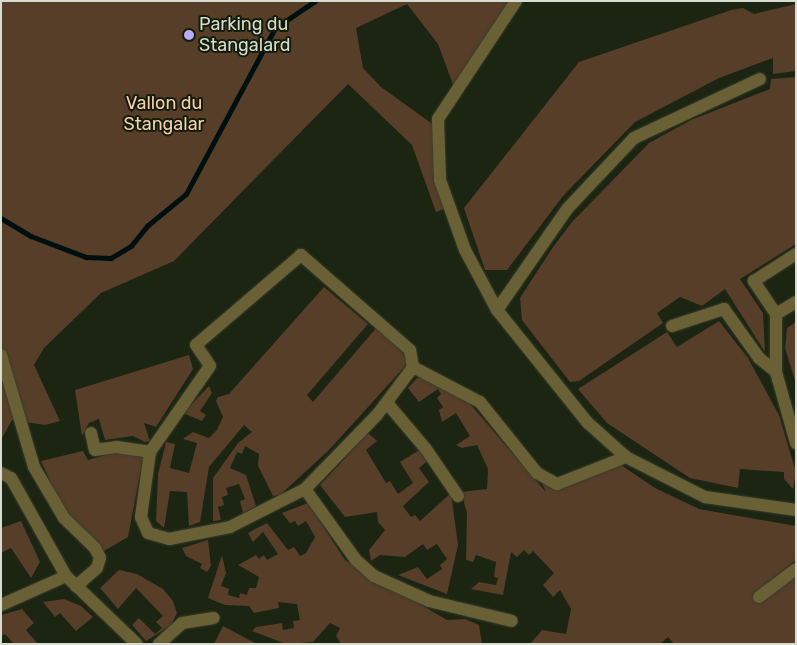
<!DOCTYPE html>
<style>
body{margin:0}
#map{position:relative;width:797px;height:645px;overflow:hidden;background:#1c2412;font-family:Rubik,sans-serif}
div>[style]{position:absolute}
.green>*{inset:0;background:#563e28}
.stream>*{height:4.5px;margin:-2.25px;padding:0 2.25px;transform-origin:2.25px;border-radius:2.25px;background:#000f0f}
.roads{filter:drop-shadow(0 0 1px #363e2d) drop-shadow(0 0 1px #363e2d)}
.street>*{height:12px;margin:-6px;padding:0 6px;transform-origin:6px;border-radius:6px;background:#6a6036}
.dots>*{width:14px;height:14px;translate:-50% -50%;box-sizing:border-box;border:2px solid #131b09;border-radius:50%}
span{translate:-50% -50%;white-space:nowrap;text-align:center;line-height:1.15;-webkit-text-stroke:4px #131b09;paint-order:stroke}
.poi-label{font-size:18px;color:#d6dcd0}
.left{translate:0 -50%;text-align:left}
.park-label{font-size:18px;color:#f7cfad}
.frame{position:absolute;inset:0;border:2px solid #d6dcd0;pointer-events:none}
</style>
<div id="map">
<div class="green">
<div style="clip-path:polygon(1px 1px,509px 1px,454px 87px,438px 44px,407px 4px,356px 28px,363px 68px,381px 87px,434px 125px,446px 208px,436px 212px,412px 145px,348px 84px,174px 261px,101px 293px,44px 348px,34px 365px,60px 421px,45px 425px,12px 420px,2px 438px)"></div>
<div style="clip-path:polygon(796px 4px,796px 71px,773px 74px,773px 58px,719px 78px,635px 122px,563px 196px,507px 270px,485px 270px,464px 208px,579px 62px,731px 10px,743px 8px,754px 14px)"></div>
<div style="clip-path:polygon(796px 77px,796px 244px,740px 279px,763px 313px,765px 352px,725px 289px,702px 306px,680px 297px,657px 313px,663px 323px,579px 381px,570px 382px,522px 320px,520px 298px,553px 247px,572px 222px,649px 143px,691px 120px,770px 89px,771px 79px)"></div>
<div style="clip-path:polygon(324px 287px,368px 324px,307px 395px,313px 402px,377px 327px,406px 356px,408px 363px,329px 450px,280px 495px,273px 496px,258px 466px,259px 454px,245px 446px,242px 454px,237px 452px,230px 468px,246px 475px,256px 506px,243px 513px,240px 501px,245px 499px,239px 484px,226px 488px,228px 495px,222px 497px,224px 505px,218px 507px,221px 520px,213px 521px,213px 478px,238px 443px,252px 432px,244px 425px,209px 467px,200px 522px,189px 526px,187px 492px,170px 491px,164px 528px,156px 521px,158px 474px,166px 442px,175px 444px,170px 468px,189px 473px,197px 443px,183px 439px,193px 432px,209px 438px,217px 430px,223px 417px,216px 401px,218px 397px,229px 394px)"></div>
<div style="clip-path:polygon(719px 321px,748px 358px,779px 415px,796px 472px,793px 489px,784px 479px,784px 472px,740px 469px,738px 488px,690px 478px,607px 423px,578px 389px,667px 332px,677px 347px)"></div>
<div style="clip-path:polygon(796px 322px,796px 384px,785px 348px,787px 328px)"></div>
<div style="clip-path:polygon(189px 355px,193px 369px,156px 427px,144px 423px,150px 441px,145px 442px,133px 436px,105px 440px,99px 419px,89px 423px,82px 436px,75px 390px)"></div>
<div style="clip-path:polygon(417px 378px,428px 378px,465px 398px,546px 492px,537px 473px,557px 484px,615px 461px,655px 488px,699px 509px,796px 526px,796px 560px,766px 584px,796px 577px,796px 644px,674px 644px,668px 637px,660px 644px,530px 644px,542px 630px,566px 634px,571px 609px,560px 590px,553px 597px,543px 585px,554px 573px,533px 551px,529px 555px,524px 550px,517px 557px,511px 552px,503px 595px,471px 589px,479px 582px,496px 585px,498px 578px,494px 577px,496px 562px,476px 555px,473px 562px,466px 560px,467px 513px,461px 492px,487px 489px,488px 469px,477px 445px,462px 448px,456px 445px,470px 436px,456px 413px,442px 422px,439px 410px,443px 407px,437px 398px,441px 394px,438px 389px,419px 402px,408px 388px)"></div>
<div style="clip-path:polygon(209px 386px,212px 393px,200px 411px,206px 415px,202px 421px,183px 413px)"></div>
<div style="clip-path:polygon(368px 433px,383px 446px,377px 441px,366px 450px,386px 483px,390px 481px,398px 494px,413px 483px,400px 462px,421px 449px,429px 460px,419px 468px,429px 482px,403px 506px,411px 517px,415px 515px,420px 521px,451px 493px,458px 545px,447px 594px,398px 575px,418px 567px,427px 579px,442px 569px,440px 565px,447px 559px,437px 544px,427px 550px,423px 544px,405px 557px,380px 555px,371px 561px,369px 550px,385px 530px,378px 522px,377px 512px,345px 517px,320px 485px)"></div>
<div style="clip-path:polygon(125px 450px,143px 458px,128px 537px,102px 552px,62px 508px,41px 461px,83px 451px,88px 460px)"></div>
<div style="clip-path:polygon(308px 503px,345px 560px,447px 620px,465px 619px,479px 625px,482px 644px,341px 644px,336px 636px,340px 628px,330px 623px,313px 642px,286px 644px,252px 631px,256px 627px,282px 623px,283px 630px,294px 628px,293px 621px,300px 620px,297px 604px,278px 602px,279px 608px,254px 613px,249px 606px,225px 605px,208px 598px,222px 555px,226px 573px,221px 586px,229px 589px,228px 595px,239px 598px,240px 593px,247px 595px,249px 588px,256px 588px,259px 577px,238px 565px,256px 555px,259px 559px,264px 555px,267px 560px,278px 554px,263px 532px,253px 542px,248px 533px,267px 523px,288px 550px,294px 547px,300px 556px,306px 553px,315px 537px,306px 521px,298px 526px,295px 521px,290px 523px,282px 513px)"></div>
<div style="clip-path:polygon(21px 521px,40px 562px,31px 578px,11px 548px,1px 553px,1px 528px)"></div>
<div style="clip-path:polygon(208px 540px,211px 566px,207px 572px,200px 568px,202px 564px,186px 556px,182px 548px)"></div>
<div style="clip-path:polygon(119px 570px,137px 574px,163px 589px,173px 601px,177px 613px,171px 625px,146px 641px,132px 625px,139px 618px,155px 634px,162px 628px,156px 622px,163px 616px,136px 588px,118px 609px,100px 588px)"></div>
<div style="clip-path:polygon(64px 599px,81px 606px,93px 617px,76px 631px,60px 613px,55px 617px,43px 602px)"></div>
<div style="clip-path:polygon(22px 609px,34px 623px,26px 630px,38px 644px,14px 644px,5px 634px,1px 636px,1px 615px)"></div>
<div style="clip-path:polygon(223px 626px,257px 644px,214px 644px)"></div>
</div>
<div class="stream">
<div style="left:1px;top:218px;width:35px;rotate:31deg"></div>
<div style="left:31px;top:236px;width:59px;rotate:20.9deg"></div>
<div style="left:86px;top:257px;width:25px;rotate:2deg"></div>
<div style="left:111px;top:258px;width:23px;rotate:-31deg"></div>
<div style="left:131px;top:246px;width:26px;rotate:-51deg"></div>
<div style="left:147px;top:226px;width:50px;rotate:-39.4deg"></div>
<div style="left:186px;top:194px;width:188px;rotate:-61.8deg"></div>
<div style="left:275px;top:28px;width:48px;rotate:-34deg"></div>
</div>
<div class="roads">
<div class="street">
<div style="left:516px;top:1px;width:141px;rotate:123.5deg"></div>
<div style="left:438px;top:119px;width:61px;rotate:88.1deg"></div>
<div style="left:440px;top:180px;width:74px;rotate:70.3deg"></div>
<div style="left:465px;top:250px;width:68px;rotate:61.9deg"></div>
<div style="left:497px;top:310px;width:144px;rotate:51.2deg"></div>
<div style="left:587px;top:422px;width:52px;rotate:41.9deg"></div>
<div style="left:626px;top:457px;width:89px;rotate:26.9deg"></div>
<div style="left:705px;top:497px;width:92px;rotate:8.1deg"></div>
<div style="left:796px;top:302px;width:23px;rotate:149deg"></div>
<div style="left:776px;top:314px;width:58px;rotate:90deg"></div>
<div style="left:776px;top:372px;width:74px;rotate:74.3deg"></div>
<div style="left:497px;top:310px;width:124px;rotate:-55.2deg"></div>
<div style="left:568px;top:208px;width:96px;rotate:-46.7deg"></div>
<div style="left:634px;top:138px;width:139px;rotate:-25.1deg"></div>
<div style="left:776px;top:314px;width:40px;rotate:-124deg"></div>
<div style="left:754px;top:281px;width:50px;rotate:-32.7deg"></div>
<div style="left:672px;top:326px;width:55px;rotate:-18.1deg"></div>
<div style="left:724px;top:309px;width:60px;rotate:54.5deg"></div>
<div style="left:759px;top:358px;width:22px;rotate:39deg"></div>
<div style="left:1px;top:355px;width:117px;rotate:73.6deg"></div>
<div style="left:34px;top:467px;width:59px;rotate:59.5deg"></div>
<div style="left:64px;top:518px;width:43px;rotate:44.1deg"></div>
<div style="left:95px;top:548px;width:11px;rotate:63deg"></div>
<div style="left:100px;top:558px;width:10px;rotate:107deg"></div>
<div style="left:97px;top:568px;width:28px;rotate:139deg"></div>
<div style="left:413px;top:367px;width:17px;rotate:-100deg"></div>
<div style="left:410px;top:350px;width:145px;rotate:-138.9deg"></div>
<div style="left:301px;top:255px;width:138px;rotate:139.4deg"></div>
<div style="left:196px;top:345px;width:25px;rotate:56deg"></div>
<div style="left:210px;top:366px;width:105px;rotate:124.9deg"></div>
<div style="left:150px;top:452px;width:66px;rotate:97.9deg"></div>
<div style="left:141px;top:517px;width:17px;rotate:66deg"></div>
<div style="left:148px;top:533px;width:22px;rotate:16deg"></div>
<div style="left:169px;top:539px;width:62px;rotate:-11.1deg"></div>
<div style="left:230px;top:527px;width:84px;rotate:-26.9deg"></div>
<div style="left:305px;top:489px;width:103px;rotate:-45.8deg"></div>
<div style="left:377px;top:415px;width:60px;rotate:-53.1deg"></div>
<div style="left:413px;top:367px;width:76px;rotate:27.6deg"></div>
<div style="left:480px;top:402px;width:91px;rotate:51.2deg"></div>
<div style="left:537px;top:473px;width:23px;rotate:29deg"></div>
<div style="left:557px;top:484px;width:74px;rotate:-21.4deg"></div>
<div style="left:387px;top:403px;width:60px;rotate:49.7deg"></div>
<div style="left:426px;top:449px;width:57px;rotate:55.8deg"></div>
<div style="left:91px;top:433px;width:17px;rotate:77deg"></div>
<div style="left:95px;top:450px;width:21px;rotate:-8deg"></div>
<div style="left:116px;top:447px;width:34px;rotate:8deg"></div>
<div style="left:1px;top:473px;width:11px;rotate:27deg"></div>
<div style="left:11px;top:478px;width:112px;rotate:60.7deg"></div>
<div style="left:66px;top:576px;width:98px;rotate:43.8deg"></div>
<div style="left:305px;top:489px;width:87px;rotate:54.3deg"></div>
<div style="left:356px;top:560px;width:24px;rotate:42deg"></div>
<div style="left:374px;top:576px;width:60px;rotate:24.4deg"></div>
<div style="left:429px;top:601px;width:85px;rotate:13.5deg"></div>
<div style="left:759px;top:597px;width:46px;rotate:-37.1deg"></div>
<div style="left:1px;top:605px;width:71px;rotate:-24deg"></div>
<div style="left:159px;top:644px;width:31px;rotate:-42deg"></div>
<div style="left:182px;top:623px;width:32px;rotate:-9deg"></div>
</div>
</div>
<div class="dots">
<div style="left:189px;top:35px;background:#b8abf7"></div>
</div>
<div class="poi-label">
<span class="left" style="left:199px;top:35px">Parking du<br>Stangalard</span>
</div>
<div class="park-label">
<span style="left:164px;top:114px">Vallon du<br>Stangalar</span>
</div>
<div class="frame"></div>
</div>
